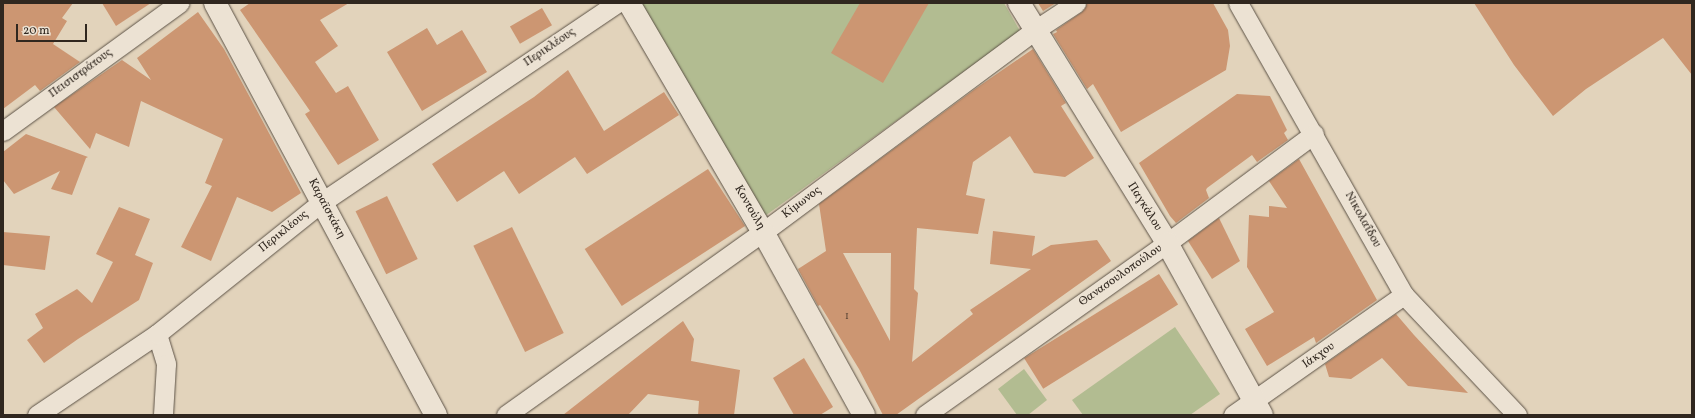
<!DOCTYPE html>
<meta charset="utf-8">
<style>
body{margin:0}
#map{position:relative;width:1695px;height:418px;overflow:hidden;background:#e2d3bb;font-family:Vollkorn,serif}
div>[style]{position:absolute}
.green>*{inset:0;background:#b2bc91}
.building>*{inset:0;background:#cc9672;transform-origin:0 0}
.roads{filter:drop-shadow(0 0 1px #5c5246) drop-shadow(0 0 1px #5c5246)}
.minor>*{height:19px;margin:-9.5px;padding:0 9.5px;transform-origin:9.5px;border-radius:9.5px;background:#ece2d3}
.tertiary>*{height:22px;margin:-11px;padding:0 11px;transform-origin:11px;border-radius:11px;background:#ece2d3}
.secondary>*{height:22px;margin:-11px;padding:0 11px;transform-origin:11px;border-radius:11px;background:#ece2d3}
span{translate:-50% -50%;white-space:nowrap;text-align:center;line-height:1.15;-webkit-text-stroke:3px #ece2d3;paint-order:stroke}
.number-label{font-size:10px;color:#574334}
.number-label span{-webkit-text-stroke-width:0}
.street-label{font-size:12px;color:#30271f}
.frame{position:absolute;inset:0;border:4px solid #30271f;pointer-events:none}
.scale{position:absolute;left:16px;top:24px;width:71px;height:18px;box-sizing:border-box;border:2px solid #30271f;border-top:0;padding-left:5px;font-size:12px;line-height:14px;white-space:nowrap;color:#30271f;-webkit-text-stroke:3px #ece2d3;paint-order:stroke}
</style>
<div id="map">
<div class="green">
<div style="clip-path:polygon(641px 3px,1004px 3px,1020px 31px,765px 216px)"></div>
<div style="clip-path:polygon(1175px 327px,1220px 394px,1190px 415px,1083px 415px,1072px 400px)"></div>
<div style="clip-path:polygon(1024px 369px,1047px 400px,1028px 415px,1017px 415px,998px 389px)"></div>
</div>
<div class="building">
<div style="clip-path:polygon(3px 3px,73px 3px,62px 18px,67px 21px,53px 44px,80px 62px,40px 91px,35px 85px,3px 109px)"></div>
<div style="clip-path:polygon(102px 3px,151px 3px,116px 26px)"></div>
<div style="clip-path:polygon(250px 3px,349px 3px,320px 20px,338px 46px,315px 62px,336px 93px,348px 86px,379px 140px,338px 165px,305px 114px,310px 111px,240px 10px)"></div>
<div style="clip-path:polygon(860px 3px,929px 3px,883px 83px,831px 53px)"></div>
<div style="clip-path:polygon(1038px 3px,1056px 3px,1043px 11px)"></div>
<div style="clip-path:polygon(1087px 3px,1213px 3px,1228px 30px,1230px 46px,1226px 70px,1121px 132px,1093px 84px,1087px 89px,1053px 34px,1057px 32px,1056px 30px,1082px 12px)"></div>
<div style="clip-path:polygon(1474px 3px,1692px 3px,1692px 75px,1663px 38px,1586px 89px,1553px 116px,1514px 65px)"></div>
<div style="left:542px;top:8px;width:20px;height:37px;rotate:60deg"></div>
<div style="clip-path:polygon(198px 12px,224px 49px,301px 193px,272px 212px,237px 197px,211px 261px,181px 247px,212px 186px,205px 183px,223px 139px,141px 101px,129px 147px,96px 133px,90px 149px,54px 107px,122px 60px,151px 80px,137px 58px)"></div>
<div style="clip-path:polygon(427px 28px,437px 45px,462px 30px,487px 72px,422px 111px,387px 52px)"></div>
<div style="clip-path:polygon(evenodd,1033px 49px,1066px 103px,1061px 106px,1094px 158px,1065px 177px,1034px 173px,1010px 136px,973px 162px,966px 195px,985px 199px,978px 234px,917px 228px,914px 289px,918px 293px,912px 362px,973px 314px,970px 310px,1031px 269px,990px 264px,993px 231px,1035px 236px,1032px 256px,1051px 245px,1097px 240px,1111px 261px,896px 415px,883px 415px,859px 369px,820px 305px,818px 306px,798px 269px,826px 251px,819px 204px,975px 89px,1033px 49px,843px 253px,891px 253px,890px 341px,843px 253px)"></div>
<div style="clip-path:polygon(568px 70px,604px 131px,664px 92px,679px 115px,587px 174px,575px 157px,519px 194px,504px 171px,457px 202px,432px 164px,534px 97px)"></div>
<div style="clip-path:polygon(1237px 94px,1270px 96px,1287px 130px,1284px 133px,1288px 140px,1257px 162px,1252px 155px,1207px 188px,1206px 190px,1209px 198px,1176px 223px,1170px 216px,1139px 163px)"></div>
<div style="clip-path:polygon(26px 134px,88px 157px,86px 158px,72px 195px,51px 189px,60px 171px,14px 194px,3px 180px,3px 152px)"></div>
<div style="clip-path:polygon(1299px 159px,1377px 300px,1316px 343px,1314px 337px,1267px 366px,1245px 329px,1274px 312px,1247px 267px,1249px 215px,1269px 217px,1269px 206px,1287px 208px,1269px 181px)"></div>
<div style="left:708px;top:169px;width:68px;height:147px;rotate:57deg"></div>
<div style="left:387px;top:196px;width:70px;height:35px;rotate:64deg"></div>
<div style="clip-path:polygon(119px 207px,150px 219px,135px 255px,153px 263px,139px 300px,78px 339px,44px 363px,27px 340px,43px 328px,35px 314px,77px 289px,92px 303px,113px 262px,96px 254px)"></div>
<div style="clip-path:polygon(1219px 218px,1240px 261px,1212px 279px,1188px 241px)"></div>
<div style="left:512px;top:227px;width:118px;height:43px;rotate:64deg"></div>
<div style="clip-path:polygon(3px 232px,50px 236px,45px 270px,3px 265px)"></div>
<div style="left:1159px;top:274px;width:36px;height:159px;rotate:58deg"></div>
<div style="clip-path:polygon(1396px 314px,1414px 335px,1468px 393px,1408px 386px,1382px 358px,1351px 379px,1329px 377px,1325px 364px)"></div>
<div style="clip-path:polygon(683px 321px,694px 339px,691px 361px,740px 370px,734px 415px,698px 415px,699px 401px,648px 394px,628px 415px,563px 415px)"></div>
<div style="clip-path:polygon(804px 358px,833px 407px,820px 415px,794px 415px,773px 378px)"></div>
</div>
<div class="roads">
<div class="minor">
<div style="left:1238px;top:3px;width:336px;rotate:60.4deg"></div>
<div style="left:1404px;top:295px;width:165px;rotate:46.7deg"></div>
<div style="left:3px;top:131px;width:218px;rotate:-36deg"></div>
<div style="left:157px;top:334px;width:31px;rotate:73deg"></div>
<div style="left:166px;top:364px;width:51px;rotate:93.4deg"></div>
<div style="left:37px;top:415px;width:145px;rotate:-34deg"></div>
<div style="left:157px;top:334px;width:211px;rotate:-38.7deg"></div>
<div style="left:322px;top:202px;width:356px;rotate:-34deg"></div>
<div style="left:506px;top:415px;width:315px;rotate:-35.5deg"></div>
<div style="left:763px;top:232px;width:339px;rotate:-36.6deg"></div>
<div style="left:1035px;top:30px;width:49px;rotate:-33.4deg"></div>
<div style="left:925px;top:415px;width:297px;rotate:-35.4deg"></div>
<div style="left:1167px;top:243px;width:183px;rotate:-36.6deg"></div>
<div style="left:1233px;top:415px;width:209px;rotate:-35.1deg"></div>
</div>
<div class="tertiary">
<div style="left:215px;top:3px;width:468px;rotate:61.8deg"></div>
</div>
<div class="secondary">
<div style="left:629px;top:3px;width:265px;rotate:59.7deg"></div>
<div style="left:763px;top:232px;width:209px;rotate:61.1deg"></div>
<div style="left:1019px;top:3px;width:282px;rotate:58.3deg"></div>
<div style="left:1167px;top:243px;width:196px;rotate:61.1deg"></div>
</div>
</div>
<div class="number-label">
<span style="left:847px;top:317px">1</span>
</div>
<div class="street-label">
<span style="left:550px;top:48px;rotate:-34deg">Περικλέους</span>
<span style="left:81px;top:74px;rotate:-36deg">Πεισιστράτους</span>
<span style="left:802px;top:203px;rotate:-37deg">Κίμωνος</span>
<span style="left:1144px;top:207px;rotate:58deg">Παγκάλου</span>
<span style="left:749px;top:208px;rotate:60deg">Κοντούλη</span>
<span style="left:326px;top:209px;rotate:62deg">Καραϊσκάκη</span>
<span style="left:1362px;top:220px;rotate:61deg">Νικολαΐδου</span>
<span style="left:284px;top:232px;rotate:-39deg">Περικλέους</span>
<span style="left:1121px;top:276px;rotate:-35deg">Θανασουλοπούλου</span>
<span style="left:1319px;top:356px;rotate:-35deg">Ιάκχου</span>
</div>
<div class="frame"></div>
<div class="scale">20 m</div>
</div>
